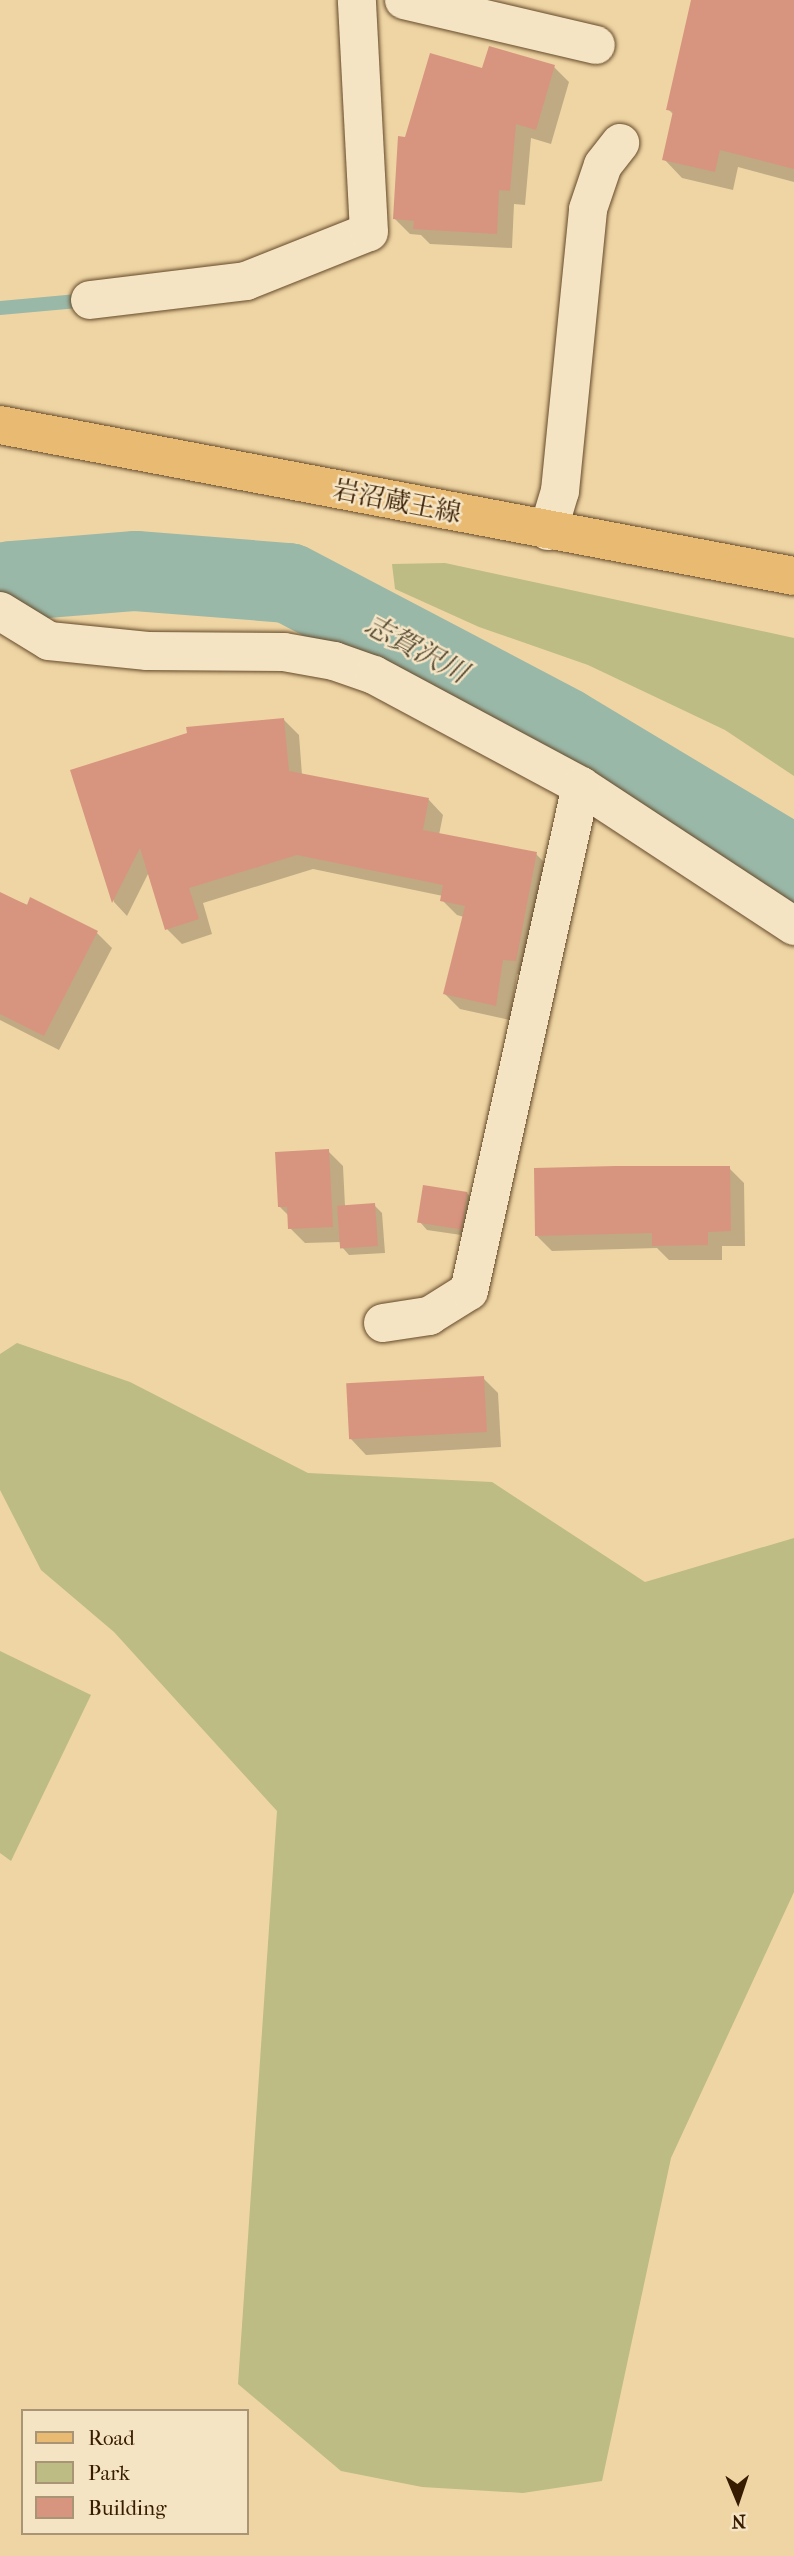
<!DOCTYPE html>
<meta charset="utf-8">
<style>
body{margin:0}
#map{position:relative;width:794px;height:2556px;overflow:hidden;background:#efd5a4;font-family:"IM FELL French Canon","Noto Serif JP",serif}
div>[style]{position:absolute}
.green>*{inset:0;background:#bcbc84}
.shadow>*{inset:0;background:#0003}
.stream>*{height:14px;margin:-7px;padding:0 7px;transform-origin:7px;border-radius:7px;background:#9ab8a8}
.river>*{height:80px;margin:-40px;padding:0 40px;transform-origin:40px;border-radius:40px;background:#9ab8a8}
.building>*{inset:0;background:#d79580;transform-origin:0 0}
.roads{filter:drop-shadow(0 0 2px #654a2a) drop-shadow(0 0 2px #654a2a)}
.minor>*{height:38px;margin:-19px;padding:0 19px;transform-origin:19px;border-radius:19px;background:#f5e4c4}
.primary>*{height:38px;margin:-19px;padding:0 19px;transform-origin:19px;border-radius:19px;background:#e8ba72}
span{translate:-50% -50%;white-space:nowrap;text-align:center;line-height:1.15;-webkit-text-stroke:5px #f5e4c4;paint-order:stroke}
.street-label{font-size:26px;color:#371c01}
.water-label{font-size:28px;color:#554b33;font-style:italic}
.legend{position:absolute;left:21px;top:2409px;width:228px;height:126px;box-sizing:border-box;background:#f5e4c4;border:2px solid #a99476;margin:0;padding:9px 12px;list-style:none;font-size:21px;color:#371c01}
.legend li{display:flex;align-items:center;gap:14px;height:35px}
.legend b{width:35px;border:2px solid #a99476}
.north{position:absolute;left:703px;top:2465px;width:70px;height:70px;-webkit-text-stroke:5px #f5e4c4;paint-order:stroke;rotate:178deg;font-size:19px;font-weight:700;line-height:28px;text-align:center;color:#371c01}
.north::after{content:'';display:block;margin:auto;width:24px;height:32px;background:#371c01;clip-path:polygon(50% 0,100% 100%,50% 72%,0 100%)}
</style>
<div id="map">
<div class="green">
<div style="clip-path:polygon(445px 563px,794px 638px,794px 776px,725px 730px,588px 665px,479px 627px,395px 589px,392px 564px)"></div>
<div style="clip-path:polygon(17px 1343px,130px 1382px,308px 1473px,492px 1482px,645px 1582px,794px 1538px,794px 1892px,671px 2158px,602px 2481px,523px 2493px,422px 2487px,341px 2471px,238px 2384px,277px 1811px,114px 1632px,41px 1570px,0 1490px,0 1354px)"></div>
<div style="clip-path:polygon(0 1651px,91px 1695px,11px 1861px,0 1853px)"></div>
</div>
<div class="shadow">
<div style="clip-path:polygon(693px 0,794px 0,794px 182px,738px 167px,733px 190px,682px 178px,664px 159px,674px 115px,668px 109px)"></div>
<div style="clip-path:polygon(554px 67px,569px 82px,551px 144px,531px 138px,525px 205px,514px 204px,512px 248px,430px 244px,421px 235px,410px 234px,395px 219px,406px 139px,484px 71px)"></div>
<div style="clip-path:polygon(284px 720px,299px 735px,302px 775px,429px 800px,443px 815px,439px 835px,536px 854px,551px 869px,530px 975px,517px 974px,510px 1020px,460px 1009px,445px 994px,464px 917px,457px 915px,442px 900px,443px 896px,313px 869px,203px 903px,212px 934px,182px 944px,167px 929px,149px 872px,127px 916px,114px 902px,72px 772px)"></div>
<div style="clip-path:polygon(0 894px,96px 932px,112px 948px,59px 1050px,0 1020px)"></div>
<div style="clip-path:polygon(328px 1151px,343px 1166px,345px 1206px,374px 1205px,382px 1213px,385px 1253px,349px 1255px,342px 1247px,341px 1242px,305px 1243px,290px 1228px,289px 1216px,280px 1207px)"></div>
<div style="clip-path:polygon(729px 1168px,744px 1183px,745px 1246px,722px 1246px,722px 1260px,669px 1260px,657px 1248px,552px 1251px,537px 1236px)"></div>
<div style="clip-path:polygon(467px 1193px,474px 1201px,468px 1236px,427px 1230px,420px 1222px)"></div>
<div style="clip-path:polygon(483px 1378px,498px 1393px,501px 1447px,366px 1455px,351px 1439px)"></div>
</div>
<div class="stream">
<div style="left:0;top:308px;width:89px;rotate:-5.1deg"></div>
</div>
<div class="river">
<div style="left:0;top:590px;width:14px;rotate:-39deg"></div>
<div style="left:11px;top:581px;width:125px;rotate:-4.6deg"></div>
<div style="left:136px;top:571px;width:153px;rotate:4.5deg"></div>
<div style="left:289px;top:583px;width:310px;rotate:27.7deg"></div>
<div style="left:563px;top:727px;width:270px;rotate:31deg"></div>
</div>
<div class="building">
<div style="clip-path:polygon(691px 0,794px 0,794px 169px,720px 150px,715px 172px,662px 160px,673px 111px,666px 110px)"></div>
<div style="clip-path:polygon(489px 46px,555px 65px,536px 130px,516px 124px,510px 191px,499px 190px,497px 234px,413px 229px,414px 221px,393px 219px,398px 136px,405px 137px,430px 53px,482px 68px)"></div>
<div style="clip-path:polygon(284px 718px,289px 771px,429px 798px,423px 830px,537px 852px,516px 961px,503px 960px,496px 1006px,443px 994px,465px 906px,440px 901px,443px 885px,297px 855px,189px 888px,199px 919px,165px 930px,140px 848px,112px 903px,70px 770px,187px 733px,186px 727px)"></div>
<div style="clip-path:polygon(0 892px,27px 905px,30px 897px,98px 931px,44px 1036px,0 1014px)"></div>
<div style="clip-path:polygon(329px 1149px,333px 1227px,288px 1229px,287px 1207px,278px 1207px,275px 1152px)"></div>
<div style="clip-path:polygon(615px 1166px,730px 1166px,731px 1231px,708px 1232px,708px 1245px,652px 1246px,652px 1233px,535px 1236px,534px 1168px)"></div>
<div style="left:423px;top:1185px;width:45px;height:38px;rotate:9deg"></div>
<div style="left:375px;top:1203px;width:43px;height:38px;rotate:86deg"></div>
<div style="left:484px;top:1376px;width:56px;height:138px;rotate:87deg"></div>
</div>
<div class="roads">
<div class="minor">
<div style="left:404px;top:0;width:197px;rotate:13.2deg"></div>
<div style="left:90px;top:300px;width:157px;rotate:-6.9deg"></div>
<div style="left:246px;top:281px;width:132px;rotate:-21.7deg"></div>
<div style="left:369px;top:232px;width:232px;rotate:-93deg"></div>
<div style="left:548px;top:531px;width:42px;rotate:-73.3deg"></div>
<div style="left:560px;top:491px;width:283px;rotate:-84.3deg"></div>
<div style="left:588px;top:209px;width:46px;rotate:-71.2deg"></div>
<div style="left:603px;top:165px;width:28px;rotate:-52deg"></div>
<div style="left:0;top:611px;width:57px;rotate:31.5deg"></div>
<div style="left:49px;top:641px;width:99px;rotate:5.8deg"></div>
<div style="left:147px;top:651px;width:137px;rotate:0.4deg"></div>
<div style="left:284px;top:652px;width:51px;rotate:10.2deg"></div>
<div style="left:334px;top:661px;width:42px;rotate:19.3deg"></div>
<div style="left:374px;top:675px;width:235px;rotate:28.2deg"></div>
<div style="left:581px;top:786px;width:255px;rotate:33.3deg"></div>
<div style="left:383px;top:1323px;width:47px;rotate:-8.7deg"></div>
<div style="left:429px;top:1316px;width:47px;rotate:-32deg"></div>
<div style="left:469px;top:1291px;width:517px;rotate:-77.5deg"></div>
</div>
<div class="primary">
<div style="left:0;top:425px;width:808px;rotate:10.77deg"></div>
</div>
</div>
<div class="street-label">
<span style="left:397px;top:502px;rotate:11deg">岩沼蔵王線</span>
</div>
<div class="water-label">
<span style="left:416px;top:649px;rotate:28deg">志賀沢川</span>
</div>
<ul class="legend">
<li><b style="height:9px;background:#e8ba72"></b>Road</li>
<li><b style="height:19px;background:#bcbc84"></b>Park</li>
<li><b style="height:19px;background:#d79580"></b>Building</li>
</ul>
<div class="north">N</div>
</div>
